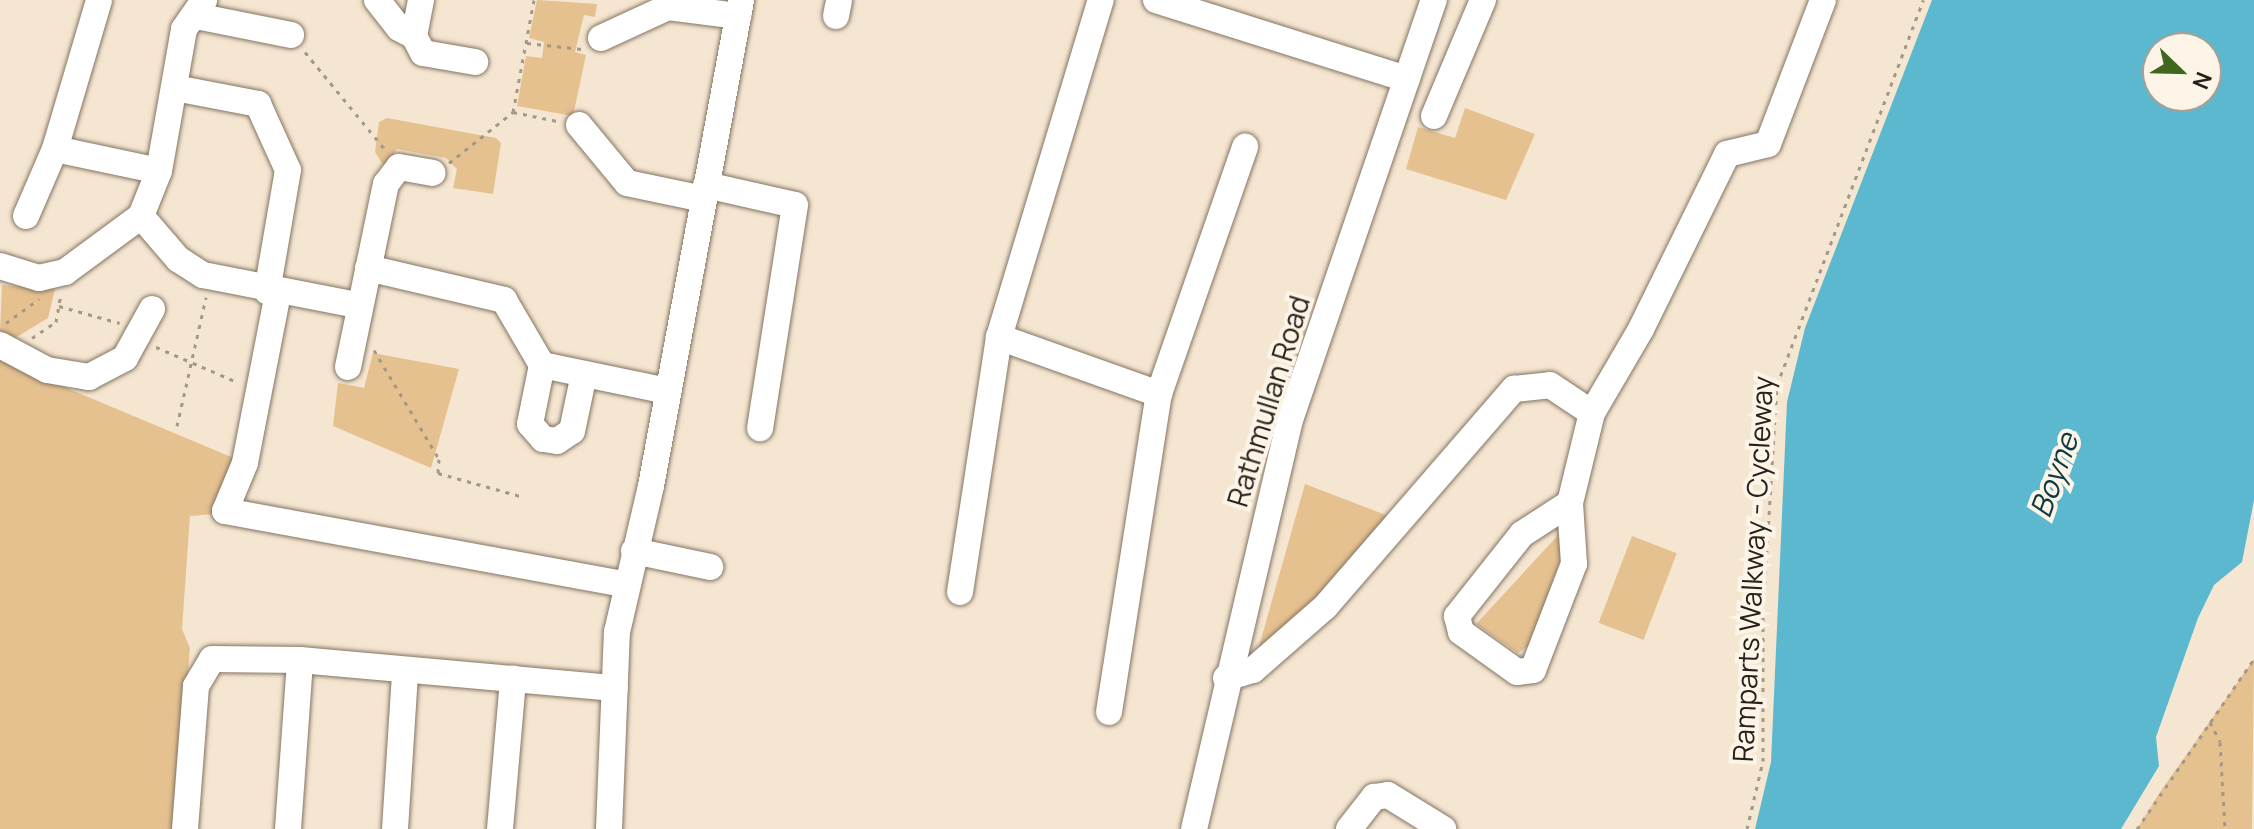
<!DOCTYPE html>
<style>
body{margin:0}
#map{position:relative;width:2254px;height:829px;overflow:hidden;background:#f5e6d1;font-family:Manrope,sans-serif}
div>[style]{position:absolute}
.green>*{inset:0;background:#e5c190;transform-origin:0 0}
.water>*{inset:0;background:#5bb8ce}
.path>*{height:3px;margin-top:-1.5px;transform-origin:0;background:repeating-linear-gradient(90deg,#a49889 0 4px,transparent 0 10px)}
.roads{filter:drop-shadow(0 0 2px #837563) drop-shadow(0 0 2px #837563)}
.minor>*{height:26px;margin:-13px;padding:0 13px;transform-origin:13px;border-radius:13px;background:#fff}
span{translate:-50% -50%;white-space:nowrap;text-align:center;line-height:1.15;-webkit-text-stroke:8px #fdf4e8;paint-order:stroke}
.street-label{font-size:28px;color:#27211a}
.water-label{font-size:30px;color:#0c3942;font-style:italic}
.north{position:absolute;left:2142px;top:32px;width:80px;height:80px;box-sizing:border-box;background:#fdf4e8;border:2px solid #a7a096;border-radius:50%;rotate:113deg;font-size:22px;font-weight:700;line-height:32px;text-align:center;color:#27211a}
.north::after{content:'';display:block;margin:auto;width:28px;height:36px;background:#406620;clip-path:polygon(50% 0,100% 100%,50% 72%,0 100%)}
</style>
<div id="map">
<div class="green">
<div style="clip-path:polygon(537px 0,597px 4px,595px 17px,584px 15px,575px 52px,586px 55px,573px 116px,517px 106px,526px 56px,542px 58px,544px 42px,529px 38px)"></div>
<div style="clip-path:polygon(1465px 108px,1535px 134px,1506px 200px,1406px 169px,1418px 127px,1455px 138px)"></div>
<div style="clip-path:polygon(387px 118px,496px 138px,501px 143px,493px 194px,453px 188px,457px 169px,446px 158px,397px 149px,385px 168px,375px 152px,379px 122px)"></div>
<div style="clip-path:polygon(2px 285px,55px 289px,48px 318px,15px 338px,0 331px)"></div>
<div style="clip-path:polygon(373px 353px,459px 369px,431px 468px,333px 426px,338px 383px,364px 388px)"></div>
<div style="clip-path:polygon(0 360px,236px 459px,215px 514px,190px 516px,182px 629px,190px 648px,175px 829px,0 829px)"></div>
<div style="clip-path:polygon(1305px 484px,1391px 517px,1341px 579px,1256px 657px)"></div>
<div style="clip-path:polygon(1561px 532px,1567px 543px,1529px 645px,1518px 653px,1476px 624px)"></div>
<div style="left:1632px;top:536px;width:48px;height:93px;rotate:21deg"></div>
<div style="clip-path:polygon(2254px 659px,2252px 829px,2137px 829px,2160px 792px)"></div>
</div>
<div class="water">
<div style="clip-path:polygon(evenodd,1932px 0,2254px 0,2254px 500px,2242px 562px,2214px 585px,2198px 618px,2156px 737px,2159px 766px,2121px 829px,1755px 829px,1771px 762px,1787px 402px,1805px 328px,1932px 0,2158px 48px,2206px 48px,2206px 96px,2158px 96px,2158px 48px)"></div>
</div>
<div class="path">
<div style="left:527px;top:43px;width:55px;rotate:6.2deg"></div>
<div style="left:305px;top:52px;width:129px;rotate:50.6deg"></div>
<div style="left:513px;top:112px;width:45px;rotate:11.6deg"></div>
<div style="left:449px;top:163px;width:82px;rotate:-38.6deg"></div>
<div style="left:513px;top:112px;width:114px;rotate:-79.4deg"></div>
<div style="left:59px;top:306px;width:63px;rotate:15.6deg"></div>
<div style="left:6px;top:323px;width:41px;rotate:-36deg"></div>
<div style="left:32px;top:338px;width:29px;rotate:-34deg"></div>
<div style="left:56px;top:322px;width:27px;rotate:-80deg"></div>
<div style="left:156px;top:347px;width:88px;rotate:23.4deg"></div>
<div style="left:374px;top:350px;width:127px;rotate:59.2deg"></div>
<div style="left:439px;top:459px;width:14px;rotate:94deg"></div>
<div style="left:438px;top:473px;width:89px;rotate:15.6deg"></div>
<div style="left:177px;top:426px;width:132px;rotate:-77.3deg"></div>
<div style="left:2210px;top:722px;width:22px;rotate:63deg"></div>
<div style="left:2220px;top:742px;width:87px;rotate:86.7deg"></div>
<div style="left:1747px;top:829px;width:70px;rotate:-76.8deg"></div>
<div style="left:1763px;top:761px;width:147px;rotate:-90deg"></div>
<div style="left:1763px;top:614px;width:229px;rotate:-86.5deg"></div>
<div style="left:1777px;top:385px;width:412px;rotate:-69.2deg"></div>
<div style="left:2137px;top:829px;width:206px;rotate:-55.5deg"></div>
</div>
<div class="roads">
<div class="minor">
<div style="left:377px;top:0;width:36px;rotate:52deg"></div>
<div style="left:399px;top:28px;width:17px;rotate:28deg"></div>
<div style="left:414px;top:36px;width:37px;rotate:-79deg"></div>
<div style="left:1156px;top:0;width:263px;rotate:17.5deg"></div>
<div style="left:196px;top:16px;width:97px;rotate:11.3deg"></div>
<div style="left:836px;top:16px;width:16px;rotate:-79deg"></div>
<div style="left:414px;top:36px;width:19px;rotate:62deg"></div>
<div style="left:423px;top:53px;width:53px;rotate:9.8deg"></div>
<div style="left:601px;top:38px;width:74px;rotate:-24.8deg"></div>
<div style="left:668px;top:7px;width:71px;rotate:7.3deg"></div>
<div style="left:175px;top:88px;width:85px;rotate:10.9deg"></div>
<div style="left:258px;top:104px;width:72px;rotate:65.6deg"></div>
<div style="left:288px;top:170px;width:123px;rotate:99.8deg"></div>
<div style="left:1434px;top:116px;width:126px;rotate:-67.1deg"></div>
<div style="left:579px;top:125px;width:75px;rotate:50.4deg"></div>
<div style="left:627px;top:183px;width:78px;rotate:11.9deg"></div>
<div style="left:55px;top:149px;width:106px;rotate:11.9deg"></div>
<div style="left:706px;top:185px;width:91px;rotate:12.7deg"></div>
<div style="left:795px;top:205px;width:226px;rotate:98.9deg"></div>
<div style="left:26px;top:216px;width:73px;rotate:-66.6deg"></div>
<div style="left:55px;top:149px;width:155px;rotate:-73.5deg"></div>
<div style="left:141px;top:216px;width:57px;rotate:49.3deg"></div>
<div style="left:178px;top:259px;width:30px;rotate:33deg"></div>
<div style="left:203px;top:275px;width:158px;rotate:11deg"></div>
<div style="left:0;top:266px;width:41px;rotate:17.1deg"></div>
<div style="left:39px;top:278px;width:27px;rotate:-13deg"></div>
<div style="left:65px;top:272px;width:94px;rotate:-36.4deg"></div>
<div style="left:141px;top:216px;width:48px;rotate:-68.2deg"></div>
<div style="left:159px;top:171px;width:144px;rotate:-80deg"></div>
<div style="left:184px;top:29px;width:35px;rotate:-55deg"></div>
<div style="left:368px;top:268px;width:140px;rotate:13.2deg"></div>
<div style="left:504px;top:300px;width:75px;rotate:59.7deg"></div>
<div style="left:542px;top:365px;width:128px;rotate:11.7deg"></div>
<div style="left:278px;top:293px;width:173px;rotate:101deg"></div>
<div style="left:245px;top:463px;width:52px;rotate:112.6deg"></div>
<div style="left:225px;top:511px;width:409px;rotate:10.4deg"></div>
<div style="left:999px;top:337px;width:170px;rotate:19.6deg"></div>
<div style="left:0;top:345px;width:53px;rotate:28deg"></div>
<div style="left:47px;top:370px;width:43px;rotate:9.5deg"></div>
<div style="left:89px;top:377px;width:41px;rotate:-27.8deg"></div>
<div style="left:125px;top:358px;width:56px;rotate:-61.1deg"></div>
<div style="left:542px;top:365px;width:60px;rotate:101.5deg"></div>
<div style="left:530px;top:424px;width:20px;rotate:49deg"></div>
<div style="left:543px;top:439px;width:14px;rotate:8deg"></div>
<div style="left:557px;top:441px;width:18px;rotate:-34deg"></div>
<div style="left:572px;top:431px;width:58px;rotate:-78.1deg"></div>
<div style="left:348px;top:367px;width:187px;rotate:-78.3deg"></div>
<div style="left:386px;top:184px;width:21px;rotate:-53deg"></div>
<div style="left:399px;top:167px;width:34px;rotate:10deg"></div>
<div style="left:1570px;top:503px;width:57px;rotate:147.1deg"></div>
<div style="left:1522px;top:534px;width:105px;rotate:128.4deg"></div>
<div style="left:1457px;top:616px;width:16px;rotate:76deg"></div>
<div style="left:1461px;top:632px;width:69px;rotate:35.5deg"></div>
<div style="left:1517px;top:672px;width:16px;rotate:-7deg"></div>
<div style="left:1533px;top:670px;width:114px;rotate:-68.9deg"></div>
<div style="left:1574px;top:564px;width:61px;rotate:-93.8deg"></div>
<div style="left:1570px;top:503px;width:93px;rotate:-76.3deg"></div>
<div style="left:1592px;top:413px;width:97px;rotate:-59.7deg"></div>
<div style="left:1641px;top:329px;width:195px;rotate:-63.8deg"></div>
<div style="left:1727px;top:154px;width:42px;rotate:-13.7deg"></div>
<div style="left:1768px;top:144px;width:154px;rotate:-69.1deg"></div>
<div style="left:634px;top:551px;width:78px;rotate:11.9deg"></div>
<div style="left:960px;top:592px;width:258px;rotate:-81.3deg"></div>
<div style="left:999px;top:337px;width:352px;rotate:-73.2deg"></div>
<div style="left:1226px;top:678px;width:28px;rotate:-17deg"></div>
<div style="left:1253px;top:670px;width:96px;rotate:-41.2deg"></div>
<div style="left:1325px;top:607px;width:289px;rotate:-49.1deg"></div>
<div style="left:1514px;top:389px;width:36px;rotate:-6deg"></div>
<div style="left:1550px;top:385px;width:50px;rotate:33.7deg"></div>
<div style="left:1109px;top:712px;width:322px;rotate:-81.1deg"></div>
<div style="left:1159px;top:394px;width:262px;rotate:-70.8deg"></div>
<div style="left:185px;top:829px;width:143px;rotate:-85.6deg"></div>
<div style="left:196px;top:686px;width:31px;rotate:-59deg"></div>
<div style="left:212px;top:659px;width:88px;rotate:0.7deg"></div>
<div style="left:300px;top:660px;width:316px;rotate:5.1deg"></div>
<div style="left:288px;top:829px;width:169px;rotate:-85.9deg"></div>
<div style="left:395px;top:829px;width:156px;rotate:-86.3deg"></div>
<div style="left:500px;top:829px;width:151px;rotate:-85deg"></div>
<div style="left:609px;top:829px;width:197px;rotate:-87.7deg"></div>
<div style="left:617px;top:632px;width:150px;rotate:-76.9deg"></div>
<div style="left:651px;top:486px;width:494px;rotate:-79.5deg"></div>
<div style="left:1194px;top:829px;width:423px;rotate:-76.8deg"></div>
<div style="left:1291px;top:417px;width:441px;rotate:-71.1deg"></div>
<div style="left:1349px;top:829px;width:41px;rotate:-52deg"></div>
<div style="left:1374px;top:797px;width:14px;rotate:-8deg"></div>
<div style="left:1388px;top:795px;width:65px;rotate:31.7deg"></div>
</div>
</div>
<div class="street-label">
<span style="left:1268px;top:401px;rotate:-73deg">Rathmullan Road</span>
<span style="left:1752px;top:569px;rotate:-87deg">Ramparts Walkway - Cycleway</span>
</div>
<div class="water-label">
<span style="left:2054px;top:475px;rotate:-70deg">Boyne</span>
</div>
<div class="north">N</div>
</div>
